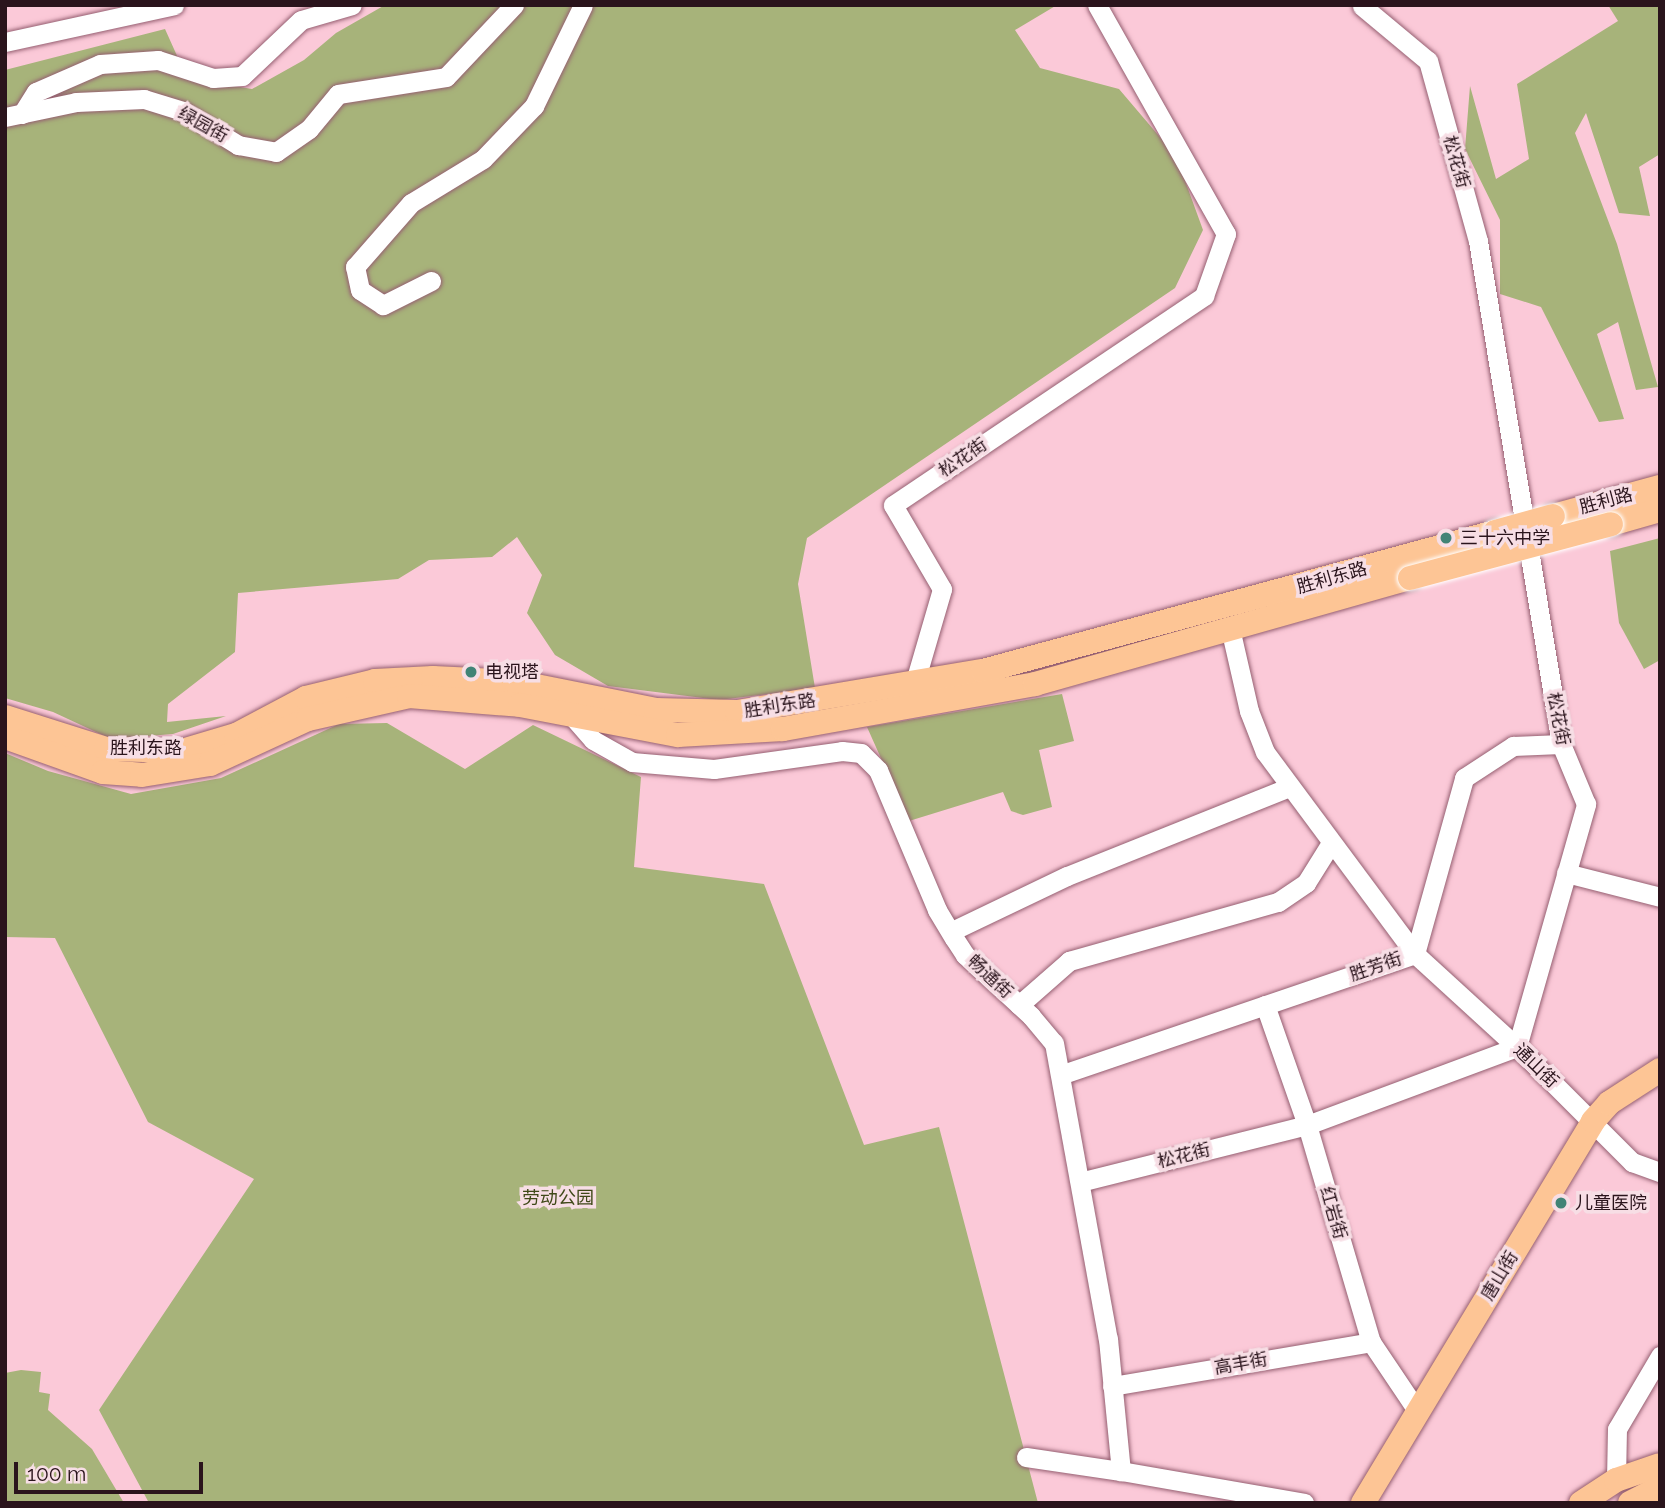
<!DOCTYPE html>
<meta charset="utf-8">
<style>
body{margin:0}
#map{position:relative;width:1665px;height:1508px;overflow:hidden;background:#fbc9d8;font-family:Raleway,"Noto Sans SC",sans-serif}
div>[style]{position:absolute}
.green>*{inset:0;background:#a7b37a}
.roads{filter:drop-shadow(0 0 2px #955f71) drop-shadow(0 0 2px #955f71)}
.minor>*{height:19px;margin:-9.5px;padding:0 9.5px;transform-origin:9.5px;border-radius:9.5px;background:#fff}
.major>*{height:24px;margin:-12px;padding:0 12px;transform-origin:12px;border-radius:12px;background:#fdc595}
.bridges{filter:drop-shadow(0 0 2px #fff) drop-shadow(0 0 2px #fff)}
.major-bridge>*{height:24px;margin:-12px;padding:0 12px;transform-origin:12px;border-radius:12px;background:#fdc595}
.dots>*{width:19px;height:19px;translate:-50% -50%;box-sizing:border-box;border:4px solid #f7dee5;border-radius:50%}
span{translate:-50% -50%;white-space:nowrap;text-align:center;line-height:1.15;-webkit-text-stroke:7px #f7dee5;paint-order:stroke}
.street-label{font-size:18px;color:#2a141c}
.poi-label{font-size:18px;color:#2a141c}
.left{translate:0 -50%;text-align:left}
.park-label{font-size:18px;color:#404919}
.frame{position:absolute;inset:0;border:7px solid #2a141c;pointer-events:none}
.scale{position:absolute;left:14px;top:1462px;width:189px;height:32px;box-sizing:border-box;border:4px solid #2a141c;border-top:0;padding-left:9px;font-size:21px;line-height:24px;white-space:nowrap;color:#2a141c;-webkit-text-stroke:5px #f7dee5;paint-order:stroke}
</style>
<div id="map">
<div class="green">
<div style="clip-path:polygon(385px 5px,1057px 5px,1015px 30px,1040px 68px,1119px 89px,1176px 156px,1203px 230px,1175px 288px,807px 538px,798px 584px,815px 688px,719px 700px,608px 686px,555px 655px,527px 613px,542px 575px,517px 537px,492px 557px,429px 560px,398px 579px,238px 593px,235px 652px,168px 704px,167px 722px,226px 716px,173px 734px,111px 739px,53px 712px,5px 698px,5px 70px,165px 29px,187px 78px,252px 89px,304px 60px,336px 33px)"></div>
<div style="clip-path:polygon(1608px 5px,1660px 5px,1660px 154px,1639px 167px,1650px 216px,1619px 213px,1586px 113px,1575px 133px,1617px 244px,1658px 387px,1636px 390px,1618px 322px,1597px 334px,1624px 419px,1599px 422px,1541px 307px,1500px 294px,1500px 220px,1465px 149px,1470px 86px,1496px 179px,1529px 159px,1517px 84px,1618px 21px)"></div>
<div style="clip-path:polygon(1660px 538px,1660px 660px,1644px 669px,1619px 623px,1610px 551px)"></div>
<div style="clip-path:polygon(1062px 694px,1074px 741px,1039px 750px,1052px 807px,1023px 815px,1011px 811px,1003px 792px,909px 821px,867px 727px)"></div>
<div style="clip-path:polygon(387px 723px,465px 769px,533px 725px,641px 777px,634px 867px,764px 884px,864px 1145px,939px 1127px,1038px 1503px,149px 1503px,99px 1410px,254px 1179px,148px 1122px,55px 938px,5px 937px,5px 753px,48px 771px,131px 794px,221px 778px,339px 724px)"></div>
<div style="clip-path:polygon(21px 1370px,41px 1372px,39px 1392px,50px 1394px,48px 1410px,92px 1449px,124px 1503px,5px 1503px,5px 1373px)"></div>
</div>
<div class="roads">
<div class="minor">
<div style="left:5px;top:42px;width:173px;rotate:-12.3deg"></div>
<div style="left:22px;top:114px;width:26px;rotate:-58deg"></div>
<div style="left:36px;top:92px;width:70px;rotate:-23.6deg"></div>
<div style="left:100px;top:64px;width:58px;rotate:-3.9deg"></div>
<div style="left:158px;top:60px;width:58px;rotate:18.1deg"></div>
<div style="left:213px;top:78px;width:29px;rotate:-4deg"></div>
<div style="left:242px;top:76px;width:81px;rotate:-43.5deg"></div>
<div style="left:301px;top:20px;width:53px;rotate:-16.4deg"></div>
<div style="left:5px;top:117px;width:73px;rotate:-11.9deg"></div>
<div style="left:76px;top:102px;width:68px;rotate:-2.5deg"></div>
<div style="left:144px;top:99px;width:41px;rotate:17.1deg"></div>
<div style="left:183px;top:111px;width:65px;rotate:31.7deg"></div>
<div style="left:238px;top:145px;width:39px;rotate:10deg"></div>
<div style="left:276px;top:152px;width:40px;rotate:-34.9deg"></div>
<div style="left:309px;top:129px;width:45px;rotate:-50.4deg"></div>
<div style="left:338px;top:94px;width:109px;rotate:-8.9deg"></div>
<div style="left:446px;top:77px;width:99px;rotate:-46.6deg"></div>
<div style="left:431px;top:281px;width:54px;rotate:153.4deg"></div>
<div style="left:383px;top:305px;width:27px;rotate:-147deg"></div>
<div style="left:360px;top:290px;width:24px;rotate:-102deg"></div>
<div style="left:355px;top:267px;width:85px;rotate:-48.8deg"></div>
<div style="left:411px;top:203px;width:84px;rotate:-31.4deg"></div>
<div style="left:483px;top:159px;width:74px;rotate:-46.1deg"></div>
<div style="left:534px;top:106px;width:112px;rotate:-64.1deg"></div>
<div style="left:1230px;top:628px;width:85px;rotate:77.1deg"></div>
<div style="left:1249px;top:711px;width:44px;rotate:68.7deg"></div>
<div style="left:1265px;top:752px;width:252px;rotate:53.4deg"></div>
<div style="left:1415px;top:954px;width:138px;rotate:42.4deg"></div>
<div style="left:1517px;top:1047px;width:163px;rotate:45deg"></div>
<div style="left:1632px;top:1162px;width:30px;rotate:20deg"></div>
<div style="left:914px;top:685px;width:100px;rotate:-73.7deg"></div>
<div style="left:942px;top:589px;width:97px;rotate:-120.3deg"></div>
<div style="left:893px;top:505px;width:375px;rotate:-33.9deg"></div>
<div style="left:1204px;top:296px;width:66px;rotate:-70.5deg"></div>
<div style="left:1226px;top:234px;width:263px;rotate:-119.4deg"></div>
<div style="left:573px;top:717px;width:30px;rotate:49deg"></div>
<div style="left:593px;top:740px;width:45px;rotate:29.4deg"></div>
<div style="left:632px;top:762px;width:82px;rotate:4.9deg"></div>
<div style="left:714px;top:769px;width:129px;rotate:-8deg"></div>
<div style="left:842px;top:751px;width:19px;rotate:6deg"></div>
<div style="left:861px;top:753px;width:24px;rotate:45deg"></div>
<div style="left:878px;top:770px;width:152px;rotate:67.1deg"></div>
<div style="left:937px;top:910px;width:33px;rotate:59deg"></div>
<div style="left:954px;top:938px;width:20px;rotate:57deg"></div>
<div style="left:965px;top:955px;width:90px;rotate:42.7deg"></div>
<div style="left:1031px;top:1016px;width:35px;rotate:50deg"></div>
<div style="left:1054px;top:1043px;width:301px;rotate:79.7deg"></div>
<div style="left:1108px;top:1339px;width:133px;rotate:84.4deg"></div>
<div style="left:1121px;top:1471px;width:186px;rotate:9.9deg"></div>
<div style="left:1566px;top:873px;width:97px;rotate:14.3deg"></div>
<div style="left:952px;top:931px;width:127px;rotate:-25.6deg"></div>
<div style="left:1067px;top:876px;width:239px;rotate:-21.8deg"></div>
<div style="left:1019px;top:1005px;width:67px;rotate:-41.3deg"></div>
<div style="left:1069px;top:961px;width:217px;rotate:-15.8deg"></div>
<div style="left:1278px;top:902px;width:34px;rotate:-34deg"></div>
<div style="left:1306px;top:883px;width:47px;rotate:-58deg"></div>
<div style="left:1265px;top:1005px;width:127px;rotate:70.7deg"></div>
<div style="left:1307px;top:1125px;width:226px;rotate:73.6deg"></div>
<div style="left:1371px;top:1342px;width:84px;rotate:56.1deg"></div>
<div style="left:1063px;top:1074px;width:372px;rotate:-18.8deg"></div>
<div style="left:1415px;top:954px;width:183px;rotate:-74.4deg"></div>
<div style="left:1464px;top:778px;width:59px;rotate:-33.1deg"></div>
<div style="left:1513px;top:746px;width:48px;rotate:-2.4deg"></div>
<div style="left:1080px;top:1182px;width:234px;rotate:-14.1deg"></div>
<div style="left:1307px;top:1125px;width:224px;rotate:-20.4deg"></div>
<div style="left:1517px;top:1047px;width:253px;rotate:-74.1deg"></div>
<div style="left:1586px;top:804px;width:65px;rotate:-112.6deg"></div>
<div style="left:1561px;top:744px;width:510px;rotate:-99.37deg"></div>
<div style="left:1478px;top:241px;width:187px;rotate:-105.5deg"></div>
<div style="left:1428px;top:61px;width:86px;rotate:-140.2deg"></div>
<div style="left:1112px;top:1386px;width:263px;rotate:-9.6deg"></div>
<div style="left:1026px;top:1457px;width:96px;rotate:8.4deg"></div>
<div style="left:1616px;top:1480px;width:51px;rotate:-88.9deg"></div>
<div style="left:1617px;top:1429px;width:85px;rotate:-59.5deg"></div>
</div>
<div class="major">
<div style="left:1553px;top:516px;width:111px;rotate:-15.2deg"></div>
<div style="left:1611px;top:524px;width:51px;rotate:-15.9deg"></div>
<div style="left:5px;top:717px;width:106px;rotate:17.6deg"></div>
<div style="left:106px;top:749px;width:76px;rotate:1.5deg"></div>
<div style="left:182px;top:751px;width:56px;rotate:-16.5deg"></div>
<div style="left:236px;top:735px;width:79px;rotate:-27.9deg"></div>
<div style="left:306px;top:698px;width:71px;rotate:-13.8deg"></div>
<div style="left:375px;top:681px;width:58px;rotate:-3deg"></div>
<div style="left:433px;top:678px;width:83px;rotate:2.8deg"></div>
<div style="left:516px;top:682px;width:143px;rotate:11.3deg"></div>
<div style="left:656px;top:710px;width:81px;rotate:1.4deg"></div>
<div style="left:737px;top:712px;width:249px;rotate:-9.5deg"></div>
<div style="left:983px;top:671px;width:531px;rotate:-15.19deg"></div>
<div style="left:5px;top:737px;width:104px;rotate:19.7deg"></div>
<div style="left:103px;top:772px;width:39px;rotate:4deg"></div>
<div style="left:142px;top:775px;width:69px;rotate:-9.2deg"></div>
<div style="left:210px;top:764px;width:108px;rotate:-24.7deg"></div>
<div style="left:308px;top:719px;width:104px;rotate:-12.8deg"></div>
<div style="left:409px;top:696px;width:111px;rotate:4.6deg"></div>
<div style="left:520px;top:705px;width:161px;rotate:10.8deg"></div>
<div style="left:678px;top:735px;width:105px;rotate:-3.3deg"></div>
<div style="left:783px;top:729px;width:256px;rotate:-10.1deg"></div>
<div style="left:1035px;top:684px;width:390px;rotate:-15.8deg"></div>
<div style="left:1363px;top:1503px;width:446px;rotate:-58.9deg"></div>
<div style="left:1593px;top:1121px;width:24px;rotate:-48deg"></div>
<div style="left:1609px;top:1103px;width:61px;rotate:-32.9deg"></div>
<div style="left:1581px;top:1503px;width:42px;rotate:-33.3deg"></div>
<div style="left:1616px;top:1480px;width:46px;rotate:-18.8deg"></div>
<div style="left:1630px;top:1503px;width:34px;rotate:-27deg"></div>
</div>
</div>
<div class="bridges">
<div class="major-bridge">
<div style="left:1495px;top:532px;width:60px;rotate:-15.4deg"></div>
<div style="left:1410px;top:578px;width:208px;rotate:-15deg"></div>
</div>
</div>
<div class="dots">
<div style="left:1446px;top:538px;background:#418476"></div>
<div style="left:471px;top:672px;background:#418476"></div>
<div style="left:1561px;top:1203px;background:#418476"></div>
</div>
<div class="street-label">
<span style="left:203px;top:125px;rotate:29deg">绿园街</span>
<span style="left:1456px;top:162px;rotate:74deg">松花街</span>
<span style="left:963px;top:458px;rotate:-34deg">松花街</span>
<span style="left:1606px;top:501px;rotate:-15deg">胜利路</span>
<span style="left:1332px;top:578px;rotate:-16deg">胜利东路</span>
<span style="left:780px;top:706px;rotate:-9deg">胜利东路</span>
<span style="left:1558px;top:719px;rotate:79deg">松花街</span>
<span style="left:146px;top:748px">胜利东路</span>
<span style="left:1376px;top:967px;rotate:-19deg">胜芳街</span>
<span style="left:990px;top:977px;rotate:43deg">畅通街</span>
<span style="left:1536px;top:1066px;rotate:44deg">通山街</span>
<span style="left:1184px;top:1156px;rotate:-14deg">松花街</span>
<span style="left:1333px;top:1213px;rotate:74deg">红岩街</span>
<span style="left:1500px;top:1276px;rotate:-59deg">唐山街</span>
<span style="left:1241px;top:1364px;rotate:-10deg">高丰街</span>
</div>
<div class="poi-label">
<span class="left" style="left:1460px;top:538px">三十六中学</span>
<span class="left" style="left:485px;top:672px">电视塔</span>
<span class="left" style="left:1575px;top:1203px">儿童医院</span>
</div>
<div class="park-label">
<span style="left:558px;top:1198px">劳动公园</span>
</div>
<div class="frame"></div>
<div class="scale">100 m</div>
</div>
